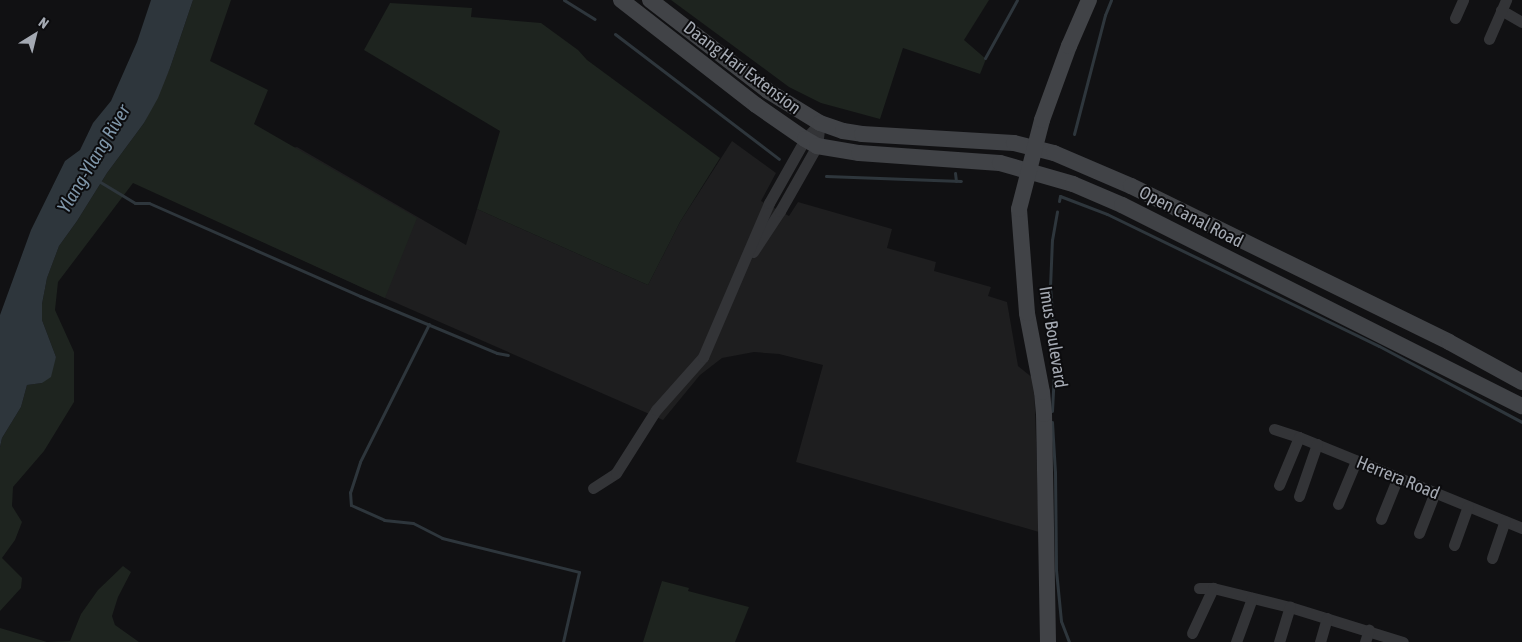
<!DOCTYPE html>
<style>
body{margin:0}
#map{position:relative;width:1522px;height:642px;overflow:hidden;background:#111113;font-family:"Asap Condensed",sans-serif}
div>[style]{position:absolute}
.built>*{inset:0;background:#1e1e1f}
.green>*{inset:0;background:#1e241f}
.water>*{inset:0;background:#2e363c}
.stream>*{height:3px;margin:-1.5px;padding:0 1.5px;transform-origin:1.5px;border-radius:1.5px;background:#2e363c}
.minor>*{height:11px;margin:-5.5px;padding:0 5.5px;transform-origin:5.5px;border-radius:5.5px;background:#333437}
.secondary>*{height:16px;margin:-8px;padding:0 8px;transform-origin:8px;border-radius:8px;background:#414347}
span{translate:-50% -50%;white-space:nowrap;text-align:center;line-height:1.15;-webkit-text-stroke:4px #0c0c0e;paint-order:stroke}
.street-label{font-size:18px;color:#a4a9b2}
.water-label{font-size:19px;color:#7f96a9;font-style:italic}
.north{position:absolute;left:10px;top:10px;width:50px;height:50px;-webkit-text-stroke:4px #0c0c0e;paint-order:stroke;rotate:36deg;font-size:14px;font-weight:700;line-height:20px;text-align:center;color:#a4a9b2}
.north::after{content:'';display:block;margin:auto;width:18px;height:22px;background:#a4a9b2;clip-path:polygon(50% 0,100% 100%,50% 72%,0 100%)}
</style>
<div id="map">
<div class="built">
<div style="clip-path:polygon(732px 141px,776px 173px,761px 201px,789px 216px,798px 202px,892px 229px,887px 248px,936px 262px,934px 271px,991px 287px,988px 296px,1007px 302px,1018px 366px,1034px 379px,1039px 532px,796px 462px,823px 365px,779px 354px,754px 352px,722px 358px,700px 375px,663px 420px,385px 298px,133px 182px,297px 147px,466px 245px,477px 209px,648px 285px,680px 222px)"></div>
</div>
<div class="green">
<div style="clip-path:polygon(193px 0,231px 0,210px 61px,268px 90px,254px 124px,417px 218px,385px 298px,133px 183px,58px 282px,55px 310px,74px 352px,74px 402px,44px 451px,13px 487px,12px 506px,22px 522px,15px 540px,2px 558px,22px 578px,21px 588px,0 611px,0 447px,2px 438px,21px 407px,27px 385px,42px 383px,56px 357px,42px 320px,42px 304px,47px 278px,59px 246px,77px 221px,107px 173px,144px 123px,170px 68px)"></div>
<div style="clip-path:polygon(671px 0,989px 0,964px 40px,986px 59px,980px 74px,903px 48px,880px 119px,821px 103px,789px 87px)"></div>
<div style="clip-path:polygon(390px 3px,472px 8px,471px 17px,541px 23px,578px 50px,587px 60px,720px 158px,680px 222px,648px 285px,477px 209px,500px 131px,364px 50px)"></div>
<div style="clip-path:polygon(123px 566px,131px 572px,118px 597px,112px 616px,115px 625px,139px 642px,0 642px,0 628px,47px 642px,70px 641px,81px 614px,98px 590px)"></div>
<div style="clip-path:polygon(662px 581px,689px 588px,688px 591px,749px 607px,735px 642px,643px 642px)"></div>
</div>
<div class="water">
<div style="clip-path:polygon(151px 0,193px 0,170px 68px,158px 98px,144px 123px,107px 173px,77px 221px,59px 246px,47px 278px,42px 304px,42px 320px,56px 357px,51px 377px,42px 383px,27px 385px,21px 407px,2px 438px,0 447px,0 315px,31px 230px,65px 161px,80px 150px,93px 123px,111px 101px,137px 42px)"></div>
</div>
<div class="stream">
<div style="left:564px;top:0;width:36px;rotate:32deg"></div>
<div style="left:615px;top:34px;width:206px;rotate:37.3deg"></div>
<div style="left:985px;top:58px;width:66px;rotate:-61.1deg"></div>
<div style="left:1074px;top:134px;width:123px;rotate:-75.4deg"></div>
<div style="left:1105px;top:15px;width:16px;rotate:-68deg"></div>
<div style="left:955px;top:173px;width:8px;rotate:83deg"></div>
<div style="left:826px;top:176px;width:135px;rotate:2.1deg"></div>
<div style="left:97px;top:180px;width:44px;rotate:31.2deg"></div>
<div style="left:135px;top:203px;width:14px"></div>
<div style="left:149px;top:203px;width:231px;rotate:23.8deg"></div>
<div style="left:360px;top:296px;width:148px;rotate:22.6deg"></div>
<div style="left:497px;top:353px;width:11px;rotate:10deg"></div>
<div style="left:1059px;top:201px;width:5px;rotate:-79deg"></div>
<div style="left:1060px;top:196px;width:50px;rotate:21deg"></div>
<div style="left:1107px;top:214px;width:302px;rotate:25.9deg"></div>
<div style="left:1379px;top:346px;width:162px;rotate:28deg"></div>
<div style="left:429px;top:324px;width:154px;rotate:116.6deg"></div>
<div style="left:360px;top:462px;width:32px;rotate:108deg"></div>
<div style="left:350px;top:492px;width:13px;rotate:86deg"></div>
<div style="left:351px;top:505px;width:36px;rotate:24deg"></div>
<div style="left:384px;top:520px;width:29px;rotate:6deg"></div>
<div style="left:413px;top:523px;width:33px;rotate:27deg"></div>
<div style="left:442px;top:538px;width:141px;rotate:13.9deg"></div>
<div style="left:579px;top:572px;width:72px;rotate:102.9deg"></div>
<div style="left:1052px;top:411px;width:60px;rotate:-87.1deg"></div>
<div style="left:1055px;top:351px;width:64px;rotate:-94.5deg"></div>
<div style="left:1050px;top:287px;width:47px;rotate:-87.6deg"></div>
<div style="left:1052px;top:240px;width:29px;rotate:-80deg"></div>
<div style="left:1052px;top:422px;width:50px;rotate:86.6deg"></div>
<div style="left:1055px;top:472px;width:98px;rotate:89.4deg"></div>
<div style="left:1056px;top:570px;width:51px;rotate:84.4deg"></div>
<div style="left:1061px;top:621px;width:22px;rotate:69deg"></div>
</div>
<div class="minor">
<div style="left:1501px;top:10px;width:24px;rotate:30deg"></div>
<div style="left:1455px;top:18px;width:20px;rotate:-66deg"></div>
<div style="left:1489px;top:39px;width:43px;rotate:-66.4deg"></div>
<div style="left:753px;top:252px;width:49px;rotate:-56.6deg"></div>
<div style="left:780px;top:211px;width:75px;rotate:-60.4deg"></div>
<div style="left:817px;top:146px;width:23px;rotate:-83deg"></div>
<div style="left:1274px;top:429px;width:26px;rotate:18deg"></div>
<div style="left:1299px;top:437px;width:241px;rotate:22.2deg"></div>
<div style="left:1279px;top:485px;width:52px;rotate:-67.4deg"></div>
<div style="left:593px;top:488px;width:27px;rotate:-33deg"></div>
<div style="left:616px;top:473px;width:75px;rotate:-57.6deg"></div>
<div style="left:656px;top:410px;width:71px;rotate:-48.4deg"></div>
<div style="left:703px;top:357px;width:168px;rotate:-66.8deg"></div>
<div style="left:769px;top:203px;width:73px;rotate:-60.6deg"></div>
<div style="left:805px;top:139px;width:22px;rotate:-47deg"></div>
<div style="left:1299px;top:496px;width:55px;rotate:-70.9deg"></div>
<div style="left:1338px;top:504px;width:47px;rotate:-67.3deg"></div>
<div style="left:1381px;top:519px;width:45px;rotate:-68deg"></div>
<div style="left:1419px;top:533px;width:44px;rotate:-68.7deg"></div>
<div style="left:1454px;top:545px;width:41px;rotate:-70.3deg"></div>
<div style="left:1492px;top:558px;width:39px;rotate:-71deg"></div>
<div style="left:1199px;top:588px;width:14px"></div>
<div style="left:1213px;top:588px;width:79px;rotate:13.9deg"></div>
<div style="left:1290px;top:607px;width:118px;rotate:17.2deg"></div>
<div style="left:1192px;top:633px;width:50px;rotate:-65deg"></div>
<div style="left:1236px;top:642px;width:47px;rotate:-70deg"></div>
<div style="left:1279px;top:642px;width:37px;rotate:-73deg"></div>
<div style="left:1320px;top:642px;width:25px;rotate:-74deg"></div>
<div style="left:1365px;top:642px;width:13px;rotate:-72deg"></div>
</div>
<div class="secondary">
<div style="left:621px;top:0;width:171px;rotate:37.9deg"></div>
<div style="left:756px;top:105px;width:60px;rotate:34.8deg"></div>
<div style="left:805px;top:139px;width:14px;rotate:30deg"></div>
<div style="left:817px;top:146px;width:43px;rotate:9.5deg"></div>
<div style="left:859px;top:153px;width:141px;rotate:4.1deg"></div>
<div style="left:1000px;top:163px;width:76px;rotate:16deg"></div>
<div style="left:1073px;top:184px;width:53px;rotate:23.2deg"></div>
<div style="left:1122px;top:205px;width:448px;rotate:26.7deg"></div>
<div style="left:650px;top:0;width:149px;rotate:37.6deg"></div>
<div style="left:768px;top:91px;width:61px;rotate:31.6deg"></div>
<div style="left:820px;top:123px;width:24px;rotate:19deg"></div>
<div style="left:843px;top:131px;width:19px;rotate:9deg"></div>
<div style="left:862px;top:134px;width:152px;rotate:3.4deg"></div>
<div style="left:1014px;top:143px;width:41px;rotate:14deg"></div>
<div style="left:1054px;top:153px;width:84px;rotate:23.2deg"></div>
<div style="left:1131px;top:186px;width:354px;rotate:26.1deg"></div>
<div style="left:1449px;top:342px;width:83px;rotate:28.7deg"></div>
<div style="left:1048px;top:642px;width:228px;rotate:-91deg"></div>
<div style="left:1044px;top:414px;width:22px;rotate:-95deg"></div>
<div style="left:1042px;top:392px;width:80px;rotate:-100.8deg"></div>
<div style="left:1027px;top:313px;width:104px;rotate:-94.4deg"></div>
<div style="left:1019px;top:209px;width:92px;rotate:-75.5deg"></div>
<div style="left:1042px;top:120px;width:79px;rotate:-70deg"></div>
<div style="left:1069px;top:46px;width:50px;rotate:-66.5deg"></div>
</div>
<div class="street-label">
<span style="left:742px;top:68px;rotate:37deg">Daang Hari Extension</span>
<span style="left:1191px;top:217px;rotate:27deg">Open Canal Road</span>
<span style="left:1053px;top:337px;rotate:81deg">Imus Boulevard</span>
<span style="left:1398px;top:478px;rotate:22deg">Herrera Road</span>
</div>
<div class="water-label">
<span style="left:94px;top:159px;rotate:-59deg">Ylang-Ylang River</span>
</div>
<div class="north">N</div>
</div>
